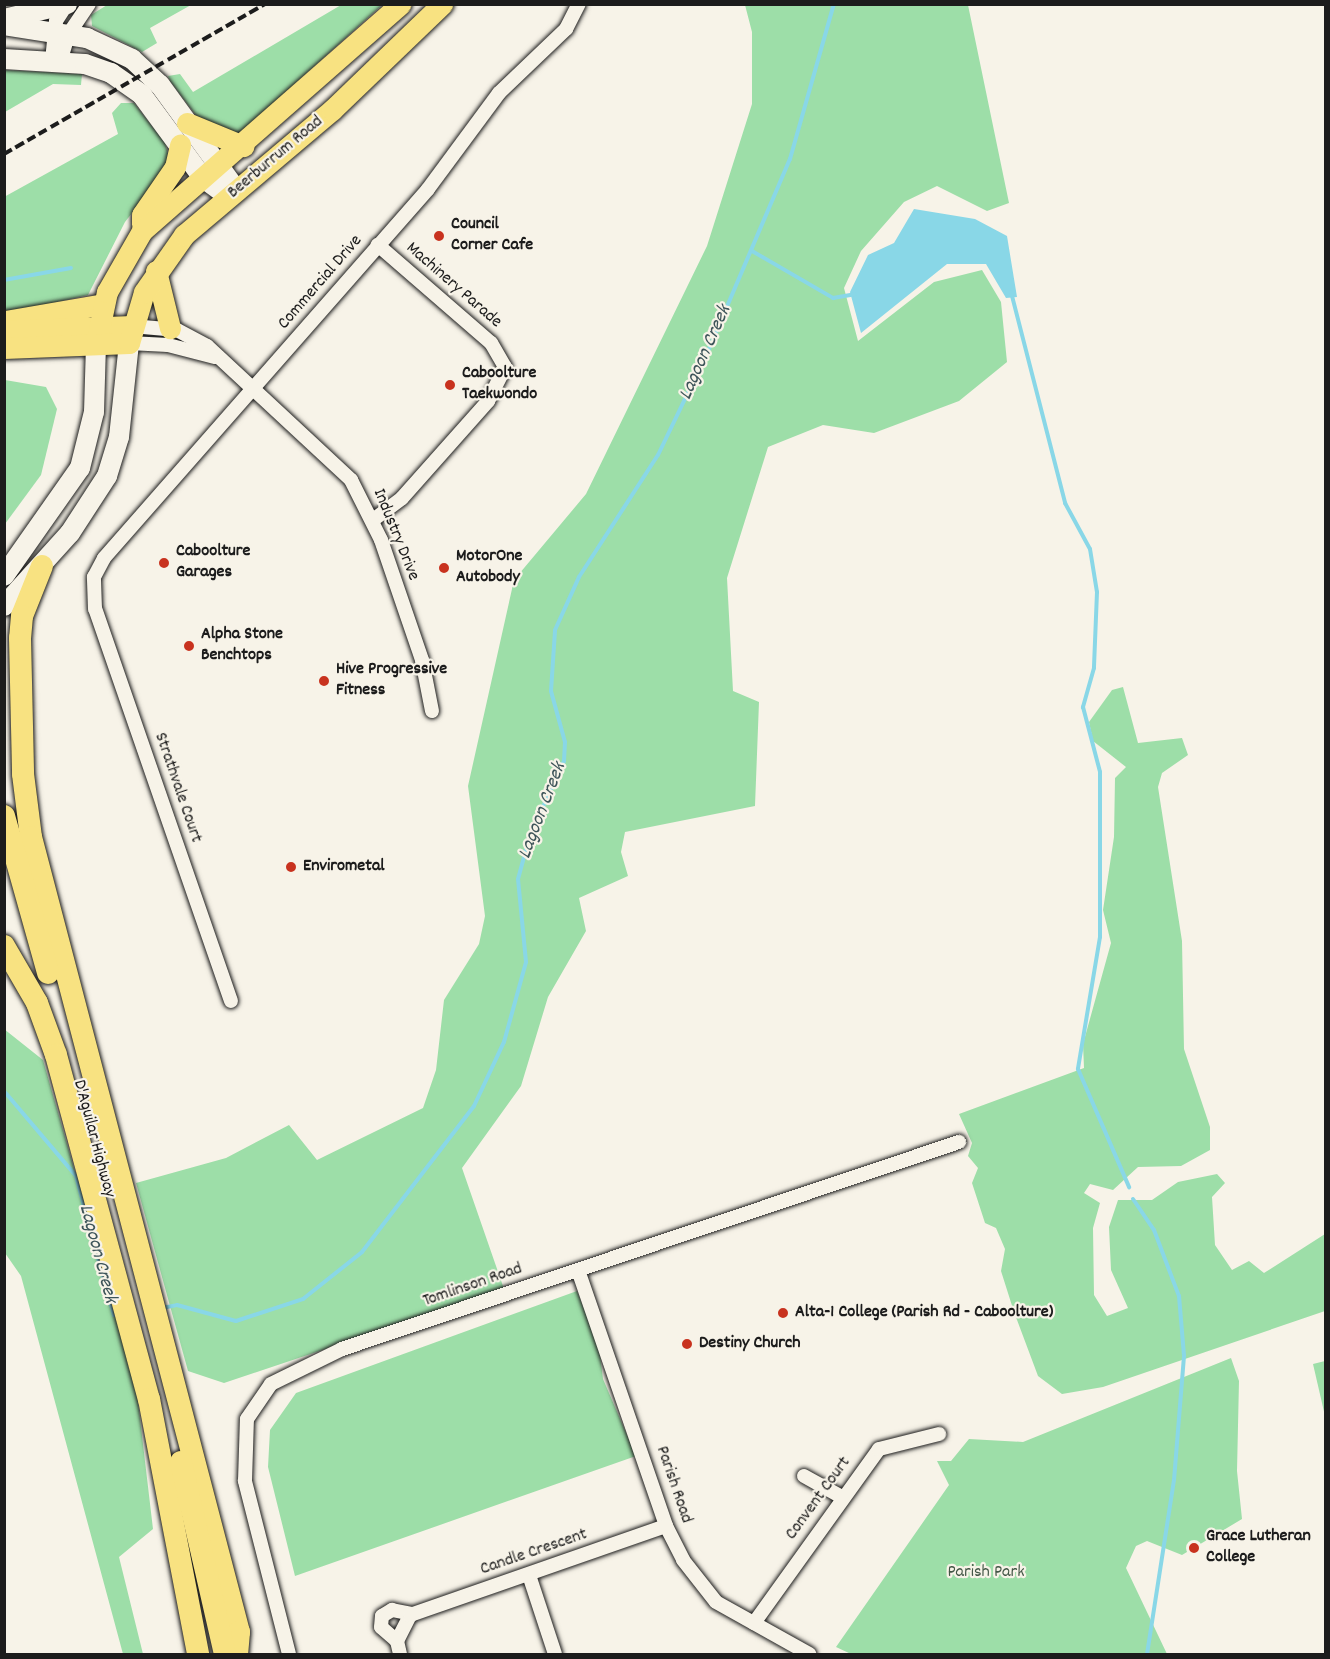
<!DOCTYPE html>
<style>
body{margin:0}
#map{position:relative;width:1330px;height:1659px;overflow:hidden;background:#f7f3e8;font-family:Dekko,sans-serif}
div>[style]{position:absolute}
.green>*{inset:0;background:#9ddea8}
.water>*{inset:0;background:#89d7e7}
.stream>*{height:4px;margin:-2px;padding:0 2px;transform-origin:2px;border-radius:2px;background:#89d7e7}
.roads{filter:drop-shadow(0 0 2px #1c1c1c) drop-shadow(0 0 2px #1c1c1c)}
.minor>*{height:14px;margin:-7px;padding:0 7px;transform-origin:7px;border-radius:7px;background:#f7f3e8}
.secondary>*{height:20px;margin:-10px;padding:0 10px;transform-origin:10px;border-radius:10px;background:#f7f3e8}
.primary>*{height:21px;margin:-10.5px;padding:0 10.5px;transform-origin:10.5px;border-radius:10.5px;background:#f8e281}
.trunk>*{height:22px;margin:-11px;padding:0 11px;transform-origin:11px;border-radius:11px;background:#f8e281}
.rail>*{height:4px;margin-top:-2px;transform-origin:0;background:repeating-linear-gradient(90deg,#1c1c1c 0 9px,transparent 0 13.5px)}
.dots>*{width:16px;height:16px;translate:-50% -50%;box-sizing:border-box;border:3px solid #f7f3e8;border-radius:50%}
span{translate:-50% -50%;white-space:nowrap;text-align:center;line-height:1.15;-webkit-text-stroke:4.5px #f7f3e8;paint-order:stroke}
.street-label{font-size:18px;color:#1c1c1c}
.poi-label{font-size:18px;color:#1c1c1c;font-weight:700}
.left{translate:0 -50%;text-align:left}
.park-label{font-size:18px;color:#435646}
.water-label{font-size:20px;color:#3d5459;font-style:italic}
.frame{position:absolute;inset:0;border:6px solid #1c1c1c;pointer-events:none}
</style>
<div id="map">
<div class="green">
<div style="clip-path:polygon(107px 5px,107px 4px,191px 5px,150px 28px,157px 43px,142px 52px,92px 26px,91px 15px)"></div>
<div style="clip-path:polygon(341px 5px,382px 5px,238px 135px,198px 118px,170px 81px,168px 76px,180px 74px,193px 92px)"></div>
<div style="clip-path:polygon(745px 5px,968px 5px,1009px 203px,987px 211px,937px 186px,904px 202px,861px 251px,844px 288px,858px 341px,934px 282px,982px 270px,1001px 302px,1007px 362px,959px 401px,874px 433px,823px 425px,768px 447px,727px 578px,733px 691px,759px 702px,755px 806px,625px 832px,621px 852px,628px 876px,579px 898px,586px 931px,548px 997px,521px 1086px,462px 1168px,504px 1289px,224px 1383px,188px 1371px,136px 1183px,226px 1158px,289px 1125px,317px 1160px,423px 1108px,436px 1070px,444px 1000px,479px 944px,485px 916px,468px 786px,514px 580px,586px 494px,707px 246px,752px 104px,752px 32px)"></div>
<div style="clip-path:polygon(4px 70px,82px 74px,81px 85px,53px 84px,5px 112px)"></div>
<div style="clip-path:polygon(121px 103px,134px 103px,165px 143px,169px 157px,157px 181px,125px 222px,88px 295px,5px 314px,4px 197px,118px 134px,112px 113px)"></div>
<div style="clip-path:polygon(5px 380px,46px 387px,57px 409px,41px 475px,5px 524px)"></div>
<div style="clip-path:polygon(1123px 687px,1138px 743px,1182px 738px,1188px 755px,1162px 773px,1158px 787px,1182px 941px,1184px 1049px,1210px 1127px,1210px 1150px,1181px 1166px,1138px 1167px,1113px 1190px,1090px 1184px,1084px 1193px,1100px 1203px,1093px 1228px,1094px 1295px,1107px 1316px,1128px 1308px,1111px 1270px,1109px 1227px,1118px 1200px,1152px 1200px,1178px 1182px,1217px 1174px,1225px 1183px,1212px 1197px,1215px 1245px,1232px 1270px,1249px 1261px,1264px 1273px,1325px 1234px,1325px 1311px,1103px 1387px,1062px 1394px,1038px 1376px,1014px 1312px,1001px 1271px,1005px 1249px,996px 1228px,985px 1223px,972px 1183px,978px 1168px,968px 1156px,972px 1143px,959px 1114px,1084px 1068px,1083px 1044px,1111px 943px,1103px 910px,1114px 837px,1115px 778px,1126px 767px,1093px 741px,1089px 722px,1112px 690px)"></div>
<div style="clip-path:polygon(4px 1029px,43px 1060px,136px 1385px,153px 1529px,119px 1557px,143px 1654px,123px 1654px,21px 1276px,5px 1253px)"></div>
<div style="clip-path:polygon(577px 1291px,599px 1347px,603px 1379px,636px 1456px,295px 1576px,268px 1467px,270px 1430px,296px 1393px)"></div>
<div style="clip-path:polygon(1231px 1358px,1239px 1381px,1237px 1471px,1242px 1519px,1182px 1555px,1147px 1541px,1136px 1546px,1126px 1568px,1167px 1654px,851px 1654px,836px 1647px,949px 1485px,937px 1461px,951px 1461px,969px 1439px,1023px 1442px)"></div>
<div style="clip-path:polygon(1325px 1361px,1326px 1361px,1325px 1416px,1313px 1364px)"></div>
</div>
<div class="water">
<div style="clip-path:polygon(914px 209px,975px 219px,1007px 236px,1017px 297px,1006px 298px,986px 264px,947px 264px,861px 333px,850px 292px,868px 255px,894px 243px)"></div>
</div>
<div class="stream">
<div style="left:752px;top:251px;width:94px;rotate:30.1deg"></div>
<div style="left:833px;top:298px;width:22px;rotate:-10deg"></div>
<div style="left:4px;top:280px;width:68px;rotate:-10.2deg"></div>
<div style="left:1011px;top:292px;width:218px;rotate:75.6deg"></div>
<div style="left:1065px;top:503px;width:52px;rotate:61.5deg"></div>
<div style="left:1090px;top:549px;width:44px;rotate:80.8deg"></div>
<div style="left:1097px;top:592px;width:76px;rotate:92.3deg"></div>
<div style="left:1094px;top:668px;width:41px;rotate:105.8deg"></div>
<div style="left:1083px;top:707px;width:67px;rotate:75.3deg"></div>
<div style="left:1100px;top:772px;width:165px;rotate:90deg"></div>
<div style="left:1100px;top:937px;width:134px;rotate:99.5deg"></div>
<div style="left:1078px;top:1069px;width:129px;rotate:66.6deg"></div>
<div style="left:4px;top:1091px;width:111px;rotate:49.7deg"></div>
<div style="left:76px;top:1176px;width:120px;rotate:75deg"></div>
<div style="left:107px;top:1292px;width:24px;rotate:73deg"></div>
<div style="left:114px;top:1315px;width:5px"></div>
<div style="left:1133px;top:1199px;width:37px;rotate:56deg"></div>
<div style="left:1154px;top:1230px;width:71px;rotate:69.3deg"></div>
<div style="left:1179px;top:1296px;width:60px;rotate:85.2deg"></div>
<div style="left:1184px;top:1356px;width:124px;rotate:94.6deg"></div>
<div style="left:1174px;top:1480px;width:176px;rotate:98.8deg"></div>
<div style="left:162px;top:1308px;width:15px;rotate:-11deg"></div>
<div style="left:177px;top:1305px;width:61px;rotate:15.2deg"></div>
<div style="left:236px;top:1321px;width:71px;rotate:-18.2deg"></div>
<div style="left:303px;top:1299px;width:75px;rotate:-38.5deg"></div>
<div style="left:362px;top:1252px;width:184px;rotate:-52.5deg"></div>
<div style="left:474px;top:1106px;width:71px;rotate:-64.9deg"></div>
<div style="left:504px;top:1042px;width:83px;rotate:-74.6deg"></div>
<div style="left:526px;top:962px;width:83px;rotate:-95.5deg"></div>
<div style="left:518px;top:879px;width:46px;rotate:-74.7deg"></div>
<div style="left:530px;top:835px;width:81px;rotate:-65.3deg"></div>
<div style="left:564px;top:761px;width:19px;rotate:-87deg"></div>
<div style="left:565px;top:742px;width:53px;rotate:-105.4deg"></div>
<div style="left:551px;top:691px;width:61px;rotate:-86.2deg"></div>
<div style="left:555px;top:630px;width:58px;rotate:-65.6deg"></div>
<div style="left:579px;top:577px;width:145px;rotate:-57.1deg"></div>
<div style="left:658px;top:455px;width:115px;rotate:-64.3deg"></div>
<div style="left:708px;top:351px;width:209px;rotate:-66.9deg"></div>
<div style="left:790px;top:159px;width:161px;rotate:-74.2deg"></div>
</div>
<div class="roads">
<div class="minor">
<div style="left:52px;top:61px;width:40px;rotate:-84.3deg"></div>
<div style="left:56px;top:21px;width:20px;rotate:-57deg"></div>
<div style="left:60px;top:62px;width:28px;rotate:-73deg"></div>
<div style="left:68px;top:35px;width:37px;rotate:-56deg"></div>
<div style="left:132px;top:326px;width:45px;rotate:5.1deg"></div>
<div style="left:177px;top:330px;width:34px;rotate:28deg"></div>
<div style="left:207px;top:346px;width:197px;rotate:42.9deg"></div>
<div style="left:351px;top:480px;width:67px;rotate:63.4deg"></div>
<div style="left:381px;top:540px;width:127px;rotate:71.1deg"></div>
<div style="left:422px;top:660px;width:52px;rotate:78.9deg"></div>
<div style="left:129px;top:343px;width:39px;rotate:3deg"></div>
<div style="left:168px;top:345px;width:49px;rotate:14.3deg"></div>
<div style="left:373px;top:520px;width:36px;rotate:-37deg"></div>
<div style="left:402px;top:498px;width:130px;rotate:-48.4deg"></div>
<div style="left:488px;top:401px;width:38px;rotate:-63deg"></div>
<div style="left:505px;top:367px;width:28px;rotate:-120deg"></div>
<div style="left:491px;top:343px;width:150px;rotate:-139.1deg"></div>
<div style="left:231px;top:1001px;width:415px;rotate:-109.1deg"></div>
<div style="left:95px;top:609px;width:32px;rotate:-92deg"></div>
<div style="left:94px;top:577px;width:21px;rotate:-62deg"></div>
<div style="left:104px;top:558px;width:491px;rotate:-48.7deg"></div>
<div style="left:428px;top:189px;width:119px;rotate:-53.5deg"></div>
<div style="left:499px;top:93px;width:93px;rotate:-43.7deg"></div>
<div style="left:566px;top:29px;width:28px;rotate:-63deg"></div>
<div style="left:578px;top:1270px;width:271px;rotate:71deg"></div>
<div style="left:666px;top:1526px;width:38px;rotate:63deg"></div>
<div style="left:683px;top:1560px;width:53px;rotate:51.8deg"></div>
<div style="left:716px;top:1602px;width:107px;rotate:29.2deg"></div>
<div style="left:804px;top:1476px;width:41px;rotate:29.1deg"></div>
<div style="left:529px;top:1575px;width:83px;rotate:71.8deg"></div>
<div style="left:754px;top:1623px;width:214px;rotate:-54.3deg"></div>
<div style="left:879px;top:1449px;width:62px;rotate:-14deg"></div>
<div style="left:397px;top:1641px;width:21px;rotate:-139deg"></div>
<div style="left:381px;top:1627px;width:11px;rotate:-85deg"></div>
<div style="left:382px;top:1616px;width:12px;rotate:-31deg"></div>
<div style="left:392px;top:1610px;width:21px;rotate:11deg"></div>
<div style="left:289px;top:1654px;width:179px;rotate:-104.3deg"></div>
<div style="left:245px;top:1481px;width:62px;rotate:-88.2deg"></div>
<div style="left:247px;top:1419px;width:42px;rotate:-55.6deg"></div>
<div style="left:271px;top:1384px;width:79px;rotate:-26.2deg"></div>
<div style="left:342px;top:1349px;width:651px;rotate:-18.55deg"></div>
<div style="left:400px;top:1654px;width:13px;rotate:-103deg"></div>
<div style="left:397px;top:1641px;width:29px;rotate:-63deg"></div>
<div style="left:410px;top:1615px;width:271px;rotate:-19.2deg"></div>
</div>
<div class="secondary">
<div style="left:4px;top:19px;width:65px;rotate:-13.4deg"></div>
<div style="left:4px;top:25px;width:84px;rotate:8.9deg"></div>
<div style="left:87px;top:38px;width:50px;rotate:25deg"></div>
<div style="left:132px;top:59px;width:38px;rotate:43deg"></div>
<div style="left:160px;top:85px;width:131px;rotate:54deg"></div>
<div style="left:4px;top:59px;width:81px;rotate:3.5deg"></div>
<div style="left:85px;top:64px;width:28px;rotate:19deg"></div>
<div style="left:111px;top:73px;width:38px;rotate:35deg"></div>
<div style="left:142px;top:95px;width:103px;rotate:53.7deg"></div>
<div style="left:203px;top:178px;width:32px;rotate:36deg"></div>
<div style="left:4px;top:576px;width:132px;rotate:-54.9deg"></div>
<div style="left:80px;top:468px;width:58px;rotate:-76deg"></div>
<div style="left:94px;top:412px;width:68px;rotate:-88.3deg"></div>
<div style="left:4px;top:606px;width:98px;rotate:-47.9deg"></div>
<div style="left:70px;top:533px;width:68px;rotate:-57deg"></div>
<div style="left:107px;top:476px;width:41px;rotate:-72.9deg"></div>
<div style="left:119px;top:437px;width:95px;rotate:-83.9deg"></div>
</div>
<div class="primary">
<div style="left:187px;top:123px;width:61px;rotate:22.3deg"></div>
<div style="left:142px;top:224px;width:9px;rotate:-90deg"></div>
<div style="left:142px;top:215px;width:58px;rotate:-55.5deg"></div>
<div style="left:175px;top:167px;width:23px;rotate:-77deg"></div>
<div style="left:156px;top:271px;width:59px;rotate:76.2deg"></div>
<div style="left:5px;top:321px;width:100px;rotate:-9.7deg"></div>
<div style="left:4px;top:331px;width:128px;rotate:-2.2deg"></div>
<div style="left:96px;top:344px;width:53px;rotate:-78.1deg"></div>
<div style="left:107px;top:292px;width:70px;rotate:-60.2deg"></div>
<div style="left:142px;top:231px;width:344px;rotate:-41.3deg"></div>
<div style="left:4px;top:348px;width:125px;rotate:-2.3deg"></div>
<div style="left:129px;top:343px;width:53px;rotate:-73.6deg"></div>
<div style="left:144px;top:292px;width:70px;rotate:-54.9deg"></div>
<div style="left:184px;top:235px;width:194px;rotate:-40.2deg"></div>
<div style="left:332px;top:110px;width:153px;rotate:-43.9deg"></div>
</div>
<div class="trunk">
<div style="left:42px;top:566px;width:54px;rotate:111.8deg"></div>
<div style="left:22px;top:616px;width:22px;rotate:95deg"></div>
<div style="left:20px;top:638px;width:136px;rotate:88.7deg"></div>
<div style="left:23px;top:774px;width:64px;rotate:82.8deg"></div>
<div style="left:31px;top:837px;width:822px;rotate:75.34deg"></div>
<div style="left:239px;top:1632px;width:22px;rotate:95deg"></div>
<div style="left:4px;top:816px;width:163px;rotate:74.3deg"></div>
<div style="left:4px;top:946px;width:66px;rotate:59.9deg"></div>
<div style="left:37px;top:1003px;width:55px;rotate:69.9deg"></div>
<div style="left:56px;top:1055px;width:356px;rotate:74.9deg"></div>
<div style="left:149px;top:1399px;width:260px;rotate:79.1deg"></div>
<div style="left:181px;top:1462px;width:197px;rotate:77.1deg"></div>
</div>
</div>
<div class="rail">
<div style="left:4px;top:154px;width:301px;rotate:-29.9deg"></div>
</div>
<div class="dots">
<div style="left:439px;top:236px;background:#c8321e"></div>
<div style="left:450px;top:385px;background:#c8321e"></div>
<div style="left:164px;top:563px;background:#c8321e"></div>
<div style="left:444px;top:568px;background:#c8321e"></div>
<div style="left:189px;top:646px;background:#c8321e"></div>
<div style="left:324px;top:681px;background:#c8321e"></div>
<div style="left:291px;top:867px;background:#c8321e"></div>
<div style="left:783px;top:1313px;background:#c8321e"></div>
<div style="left:687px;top:1344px;background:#c8321e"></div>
<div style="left:1194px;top:1548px;background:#c8321e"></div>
</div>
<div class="street-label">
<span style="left:276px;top:158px;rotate:-40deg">Beerburrum Road</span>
<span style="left:321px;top:283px;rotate:-49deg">Commercial Drive</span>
<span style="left:453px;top:286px;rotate:41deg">Machinery Parade</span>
<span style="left:395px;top:535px;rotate:68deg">Industry Drive</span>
<span style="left:177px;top:788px;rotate:71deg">Strathvale Court</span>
<span style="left:93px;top:1139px;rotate:75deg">D'Aguilar Highway</span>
<span style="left:473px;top:1286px;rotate:-19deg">Tomlinson Road</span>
<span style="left:673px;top:1485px;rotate:71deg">Parish Road</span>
<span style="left:819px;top:1499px;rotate:-54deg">Convent Court</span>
<span style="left:534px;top:1553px;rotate:-19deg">Candle Crescent</span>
</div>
<div class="poi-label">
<span class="left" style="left:451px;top:236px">Council<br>Corner Cafe</span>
<span class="left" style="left:462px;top:385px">Caboolture<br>Taekwondo</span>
<span class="left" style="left:176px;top:563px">Caboolture<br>Garages</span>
<span class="left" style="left:456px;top:568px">MotorOne<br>Autobody</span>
<span class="left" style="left:201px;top:646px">Alpha Stone<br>Benchtops</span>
<span class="left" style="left:336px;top:681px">Hive Progressive<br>Fitness</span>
<span class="left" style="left:303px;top:867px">Envirometal</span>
<span class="left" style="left:795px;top:1313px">Alta-1 College (Parish Rd - Caboolture)</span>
<span class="left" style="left:699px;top:1344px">Destiny Church</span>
<span class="left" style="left:1206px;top:1548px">Grace Lutheran<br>College</span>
</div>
<div class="park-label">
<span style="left:986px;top:1573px">Parish Park</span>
</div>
<div class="water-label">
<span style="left:706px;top:353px;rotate:-66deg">Lagoon Creek</span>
<span style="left:543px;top:811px;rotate:-69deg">Lagoon Creek</span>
<span style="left:97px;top:1254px;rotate:75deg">Lagoon Creek</span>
</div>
<div class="frame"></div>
</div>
